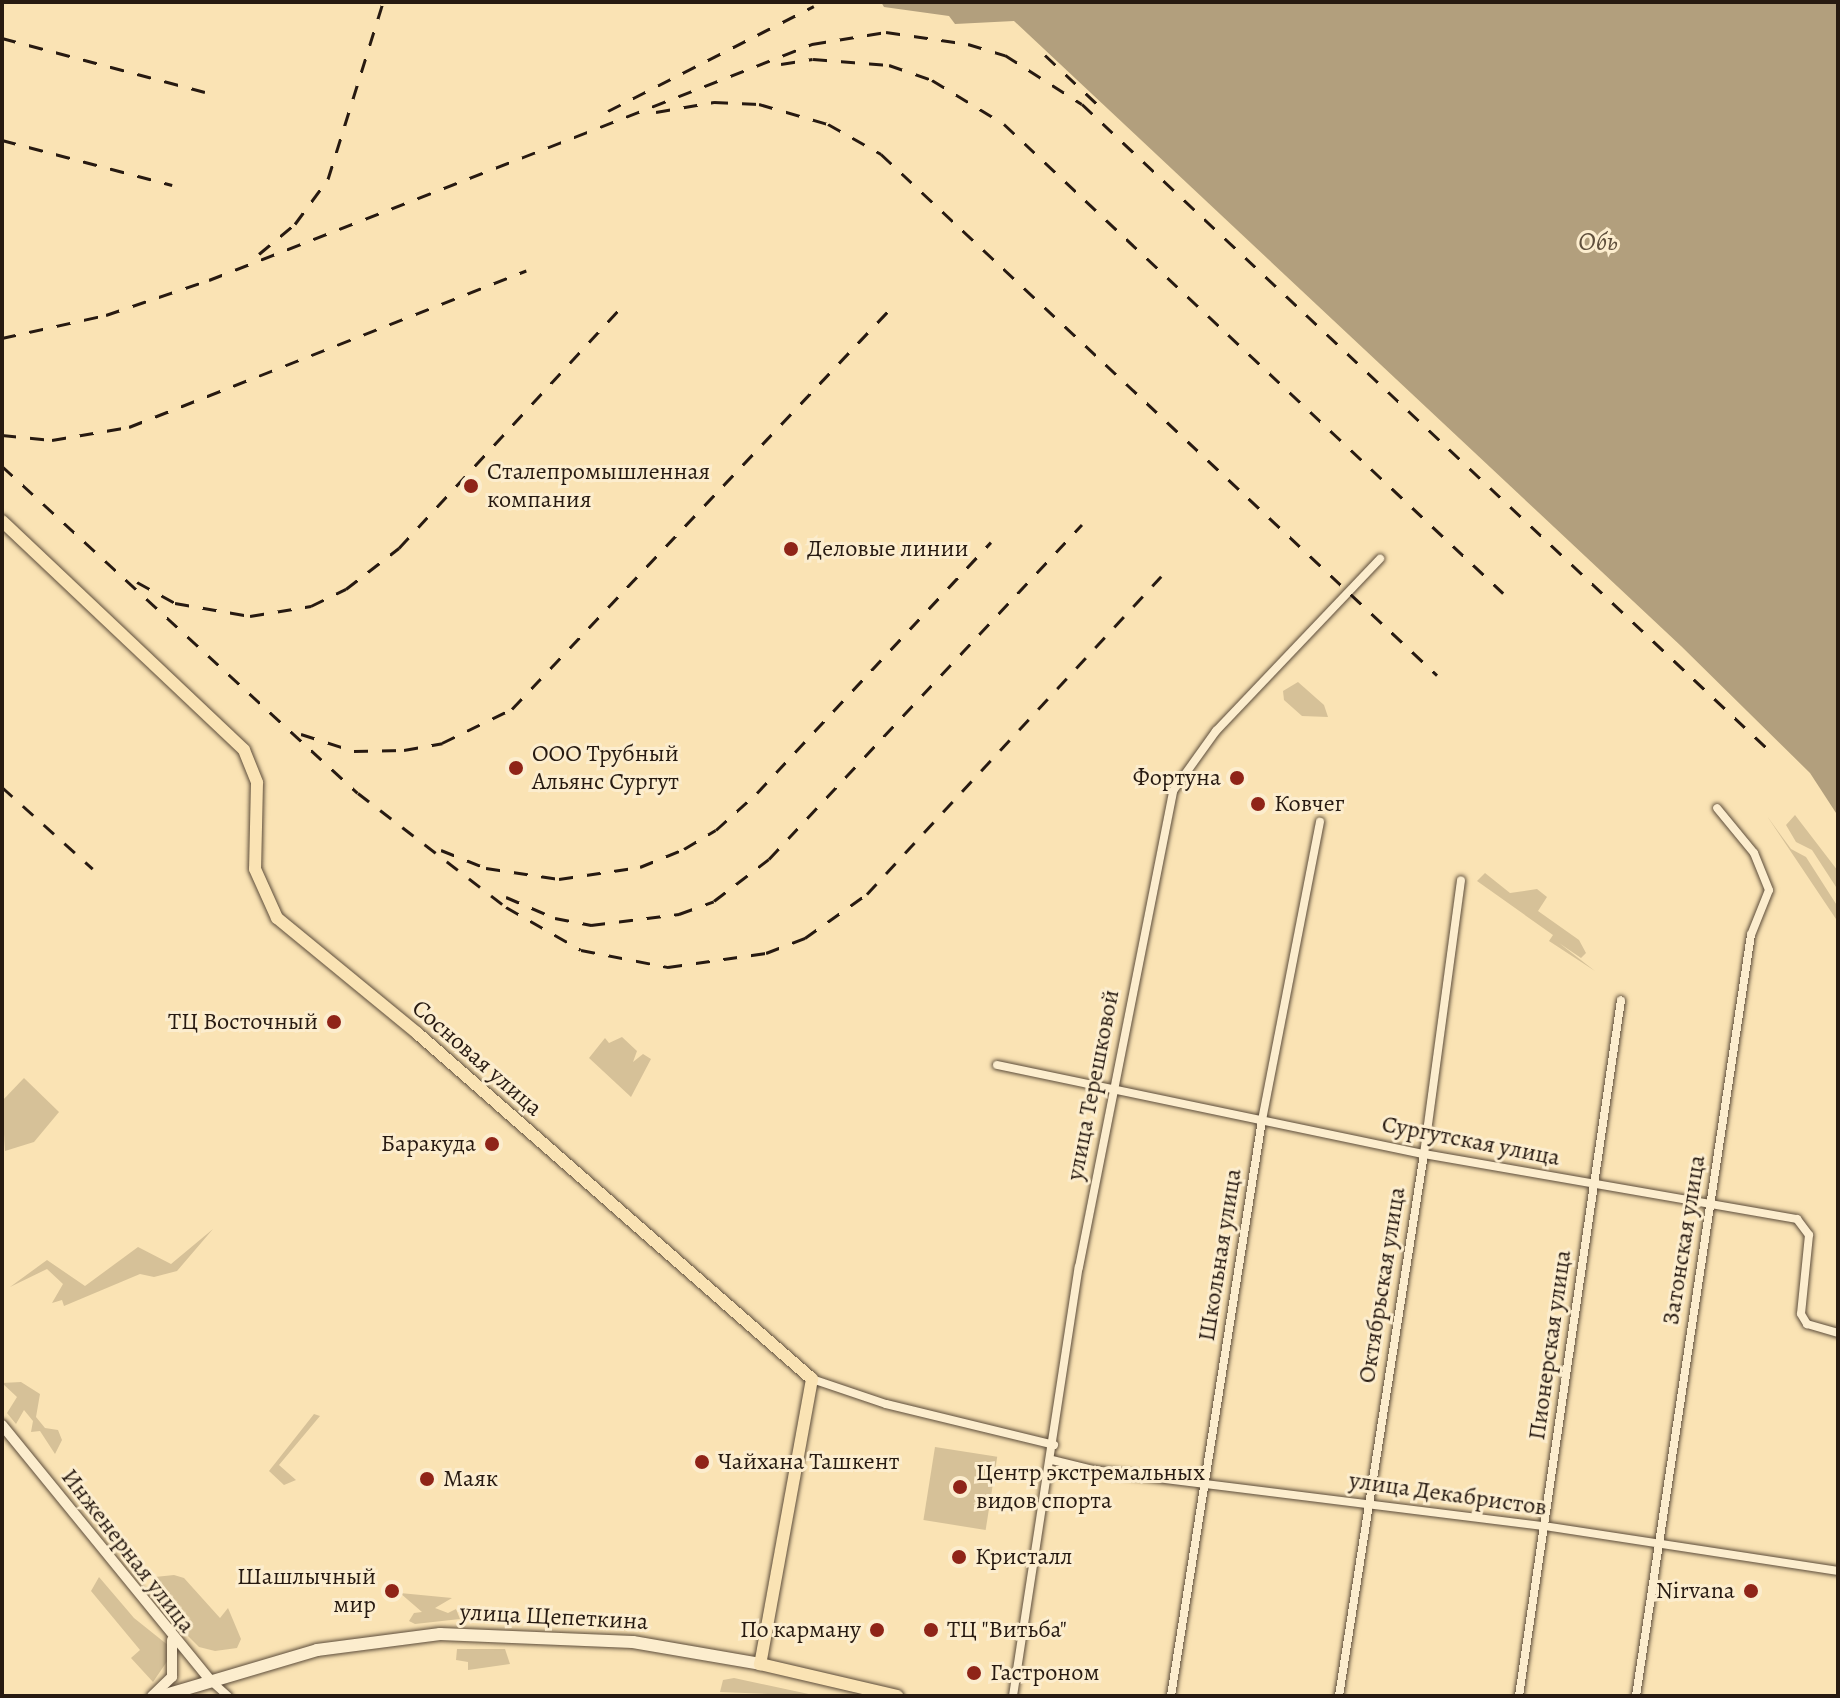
<!DOCTYPE html>
<meta charset="utf-8">
<style>
body{margin:0}
#map{position:relative;width:1840px;height:1698px;overflow:hidden;background:#fae3b4;font-family:Alegreya,serif}
div>[style]{position:absolute}
.green>*{inset:0;background:#d6c198;transform-origin:0 0}
.water>*{inset:0;background:#b29f7d}
.roads{filter:drop-shadow(0 0 2px #5c4c3a) drop-shadow(0 0 2px #5c4c3a)}
.minor>*{height:8px;margin:-4px;padding:0 4px;transform-origin:4px;border-radius:4px;background:#fcedce}
.tertiary>*{height:10px;margin:-5px;padding:0 5px;transform-origin:5px;border-radius:5px;background:#fcedce}
.secondary>*{height:12px;margin:-6px;padding:0 6px;transform-origin:6px;border-radius:6px;background:#fcedce}
.primary>*{height:12px;margin:-6px;padding:0 6px;transform-origin:6px;border-radius:6px;background:#fae3b4}
.rail>*{height:3px;margin-top:-1.5px;transform-origin:0;background:repeating-linear-gradient(90deg,#271a11 0 14px,transparent 0 28px)}
.dots>*{width:22px;height:22px;translate:-50% -50%;box-sizing:border-box;border:4px solid #fcedce;border-radius:50%}
span{translate:-50% -50%;white-space:nowrap;text-align:center;line-height:1.15;-webkit-text-stroke:6px #fcedce;paint-order:stroke}
.poi-label{font-size:24px;color:#271a11}
.left{translate:0 -50%;text-align:left}
.right{translate:-100% -50%;text-align:right}
.street-label{font-size:24px;color:#271a11}
.water-label{font-size:26px;color:#5f4f3c;font-style:italic}
.frame{position:absolute;inset:0;border:4px solid #271a11;pointer-events:none}
</style>
<div id="map">
<div class="green">
<div style="clip-path:polygon(1298px 682px,1324px 705px,1328px 717px,1302px 716px,1284px 700px,1283px 691px)"></div>
<div style="clip-path:polygon(1795px 815px,1838px 871px,1838px 890px,1812px 850px,1796px 842px,1786px 825px)"></div>
<div style="clip-path:polygon(1767px 816px,1791px 849px,1806px 857px,1838px 907px,1838px 922px)"></div>
<div style="clip-path:polygon(1485px 873px,1510px 893px,1537px 889px,1547px 897px,1538px 911px,1579px 940px,1586px 953px,1581px 958px,1559px 943px,1595px 971px,1549px 941px,1553px 935px,1477px 881px)"></div>
<div style="clip-path:polygon(622px 1037px,637px 1051px,633px 1062px,643px 1054px,651px 1059px,631px 1097px,589px 1058px,605px 1038px,609px 1043px)"></div>
<div style="clip-path:polygon(24px 1078px,59px 1112px,34px 1142px,5px 1151px,2px 1101px)"></div>
<div style="clip-path:polygon(213px 1229px,177px 1271px,154px 1277px,140px 1274px,64px 1306px,62px 1300px,52px 1303px,63px 1284px,47px 1269px,10px 1287px,47px 1260px,85px 1286px,138px 1247px,171px 1264px)"></div>
<div style="clip-path:polygon(21px 1382px,40px 1394px,36px 1417px,45px 1428px,58px 1430px,62px 1440px,55px 1454px,40px 1431px,31px 1432px,33px 1421px,24px 1410px,16px 1424px,7px 1413px,17px 1397px,2px 1383px)"></div>
<div style="clip-path:polygon(314px 1414px,320px 1416px,279px 1465px,296px 1480px,284px 1485px,269px 1471px)"></div>
<div style="left:935px;top:1447px;width:63px;height:74px;rotate:9deg"></div>
<div style="clip-path:polygon(174px 1575px,184px 1578px,220px 1618px,228px 1608px,241px 1639px,237px 1648px,215px 1651px,199px 1647px,182px 1630px,152px 1586px,155px 1577px)"></div>
<div style="clip-path:polygon(99px 1577px,134px 1618px,169px 1646px,170px 1657px,153px 1682px,131px 1658px,140px 1650px,91px 1591px)"></div>
<div style="clip-path:polygon(400px 1593px,452px 1598px,435px 1608px,448px 1613px,456px 1609px,460px 1619px,415px 1624px,409px 1621px,414px 1613px,422px 1612px)"></div>
<div style="clip-path:polygon(457px 1649px,505px 1649px,510px 1664px,468px 1670px,468px 1662px,456px 1660px)"></div>
<div style="clip-path:polygon(734px 1678px,818px 1696px,720px 1692px,723px 1680px)"></div>
</div>
<div class="water">
<div style="clip-path:polygon(881px 2px,1838px 2px,1838px 816px,1810px 773px,1681px 646px,1014px 21px,955px 24px,949px 16px,884px 7px)"></div>
</div>
<div class="roads">
<div class="minor">
<div style="left:997px;top:1065px;width:436px;rotate:11.8deg"></div>
<div style="left:1424px;top:1154px;width:379px;rotate:9.9deg"></div>
<div style="left:1797px;top:1219px;width:20px;rotate:53deg"></div>
<div style="left:1809px;top:1235px;width:79px;rotate:95.8deg"></div>
<div style="left:1801px;top:1314px;width:12px;rotate:59deg"></div>
<div style="left:1807px;top:1324px;width:32px;rotate:16deg"></div>
<div style="left:812px;top:1379px;width:78px;rotate:18.7deg"></div>
<div style="left:886px;top:1404px;width:173px;rotate:13.7deg"></div>
<div style="left:1052px;top:1460px;width:42px;rotate:13.7deg"></div>
<div style="left:1093px;top:1470px;width:454px;rotate:7.1deg"></div>
<div style="left:1544px;top:1526px;width:297px;rotate:8.7deg"></div>
<div style="left:210px;top:1680px;width:24px;rotate:42deg"></div>
<div style="left:1013px;top:1696px;width:434px;rotate:-81.3deg"></div>
<div style="left:1079px;top:1267px;width:485px;rotate:-78.8deg"></div>
<div style="left:1173px;top:791px;width:74px;rotate:-54.4deg"></div>
<div style="left:1216px;top:731px;width:238px;rotate:-46.4deg"></div>
<div style="left:1171px;top:1696px;width:583px;rotate:-81.02deg"></div>
<div style="left:1262px;top:1120px;width:304px;rotate:-79deg"></div>
<div style="left:1339px;top:1696px;width:549px;rotate:-81.09deg"></div>
<div style="left:1424px;top:1154px;width:276px;rotate:-82.3deg"></div>
<div style="left:1519px;top:1696px;width:703px;rotate:-81.66deg"></div>
<div style="left:1636px;top:1696px;width:770px;rotate:-81.41deg"></div>
<div style="left:1751px;top:935px;width:48px;rotate:-68.2deg"></div>
<div style="left:1769px;top:890px;width:40px;rotate:-112deg"></div>
<div style="left:1754px;top:853px;width:58px;rotate:-129.4deg"></div>
</div>
<div class="tertiary">
<div style="left:2px;top:1425px;width:328px;rotate:50.8deg"></div>
<div style="left:152px;top:1696px;width:28px;rotate:-44deg"></div>
<div style="left:172px;top:1677px;width:37px;rotate:-90deg"></div>
</div>
<div class="secondary">
<div style="left:162px;top:1696px;width:162px;rotate:-16.5deg"></div>
<div style="left:317px;top:1650px;width:124px;rotate:-7.4deg"></div>
<div style="left:440px;top:1634px;width:193px;rotate:2.4deg"></div>
<div style="left:633px;top:1642px;width:129px;rotate:9.8deg"></div>
</div>
<div class="primary">
<div style="left:2px;top:521px;width:333px;rotate:43.4deg"></div>
<div style="left:244px;top:750px;width:35px;rotate:68deg"></div>
<div style="left:257px;top:783px;width:86px;rotate:91.3deg"></div>
<div style="left:255px;top:869px;width:54px;rotate:65.8deg"></div>
<div style="left:277px;top:918px;width:181px;rotate:39.4deg"></div>
<div style="left:417px;top:1033px;width:525px;rotate:41.22deg"></div>
<div style="left:812px;top:1379px;width:290px;rotate:100.3deg"></div>
<div style="left:760px;top:1664px;width:141px;rotate:13.1deg"></div>
</div>
</div>
<div class="rail">
<div style="left:2px;top:38px;width:210px;rotate:14.9deg"></div>
<div style="left:1045px;top:55px;width:71px;rotate:43.3deg"></div>
<div style="left:781px;top:64px;width:32px;rotate:-9deg"></div>
<div style="left:813px;top:59px;width:76px;rotate:4.5deg"></div>
<div style="left:889px;top:65px;width:46px;rotate:19.2deg"></div>
<div style="left:932px;top:80px;width:84px;rotate:31.4deg"></div>
<div style="left:1004px;top:124px;width:685px;rotate:43.22deg"></div>
<div style="left:608px;top:111px;width:231px;rotate:-27deg"></div>
<div style="left:656px;top:112px;width:59px;rotate:-9.8deg"></div>
<div style="left:714px;top:102px;width:45px;rotate:2.5deg"></div>
<div style="left:759px;top:104px;width:72px;rotate:16.2deg"></div>
<div style="left:828px;top:124px;width:61px;rotate:29.5deg"></div>
<div style="left:881px;top:154px;width:762px;rotate:43.14deg"></div>
<div style="left:2px;top:140px;width:176px;rotate:14.8deg"></div>
<div style="left:259px;top:254px;width:47px;rotate:-39.8deg"></div>
<div style="left:295px;top:224px;width:56px;rotate:-53.7deg"></div>
<div style="left:328px;top:179px;width:185px;rotate:-72.7deg"></div>
<div style="left:2px;top:338px;width:107px;rotate:-12.5deg"></div>
<div style="left:106px;top:315px;width:109px;rotate:-18.8deg"></div>
<div style="left:209px;top:280px;width:648px;rotate:-21.37deg"></div>
<div style="left:812px;top:44px;width:75px;rotate:-9.2deg"></div>
<div style="left:886px;top:32px;width:83px;rotate:8.3deg"></div>
<div style="left:968px;top:44px;width:39px;rotate:17deg"></div>
<div style="left:1005px;top:55px;width:91px;rotate:32.5deg"></div>
<div style="left:1082px;top:104px;width:946px;rotate:43.24deg"></div>
<div style="left:2px;top:435px;width:50px;rotate:5.7deg"></div>
<div style="left:52px;top:440px;width:78px;rotate:-9.6deg"></div>
<div style="left:129px;top:427px;width:427px;rotate:-21.5deg"></div>
<div style="left:2px;top:466px;width:483px;rotate:42.6deg"></div>
<div style="left:358px;top:793px;width:187px;rotate:37.6deg"></div>
<div style="left:506px;top:907px;width:86px;rotate:29.8deg"></div>
<div style="left:581px;top:950px;width:89px;rotate:11.1deg"></div>
<div style="left:668px;top:967px;width:99px;rotate:-8.1deg"></div>
<div style="left:766px;top:953px;width:42px;rotate:-21deg"></div>
<div style="left:805px;top:938px;width:76px;rotate:-35.4deg"></div>
<div style="left:867px;top:894px;width:433px;rotate:-47.2deg"></div>
<div style="left:137px;top:582px;width:43px;rotate:28.9deg"></div>
<div style="left:175px;top:603px;width:76px;rotate:9.8deg"></div>
<div style="left:250px;top:616px;width:62px;rotate:-9.3deg"></div>
<div style="left:311px;top:606px;width:39px;rotate:-26deg"></div>
<div style="left:346px;top:589px;width:67px;rotate:-37.7deg"></div>
<div style="left:399px;top:548px;width:329px;rotate:-47.3deg"></div>
<div style="left:301px;top:734px;width:56px;rotate:17.8deg"></div>
<div style="left:354px;top:751px;width:50px;rotate:-1.1deg"></div>
<div style="left:404px;top:750px;width:39px;rotate:-10deg"></div>
<div style="left:442px;top:743px;width:78px;rotate:-25.9deg"></div>
<div style="left:512px;top:709px;width:553px;rotate:-46.61deg"></div>
<div style="left:2px;top:787px;width:122px;rotate:42deg"></div>
<div style="left:441px;top:850px;width:48px;rotate:21.8deg"></div>
<div style="left:486px;top:868px;width:74px;rotate:8.6deg"></div>
<div style="left:559px;top:879px;width:82px;rotate:-8.4deg"></div>
<div style="left:640px;top:867px;width:48px;rotate:-22.2deg"></div>
<div style="left:684px;top:849px;width:37px;rotate:-31deg"></div>
<div style="left:716px;top:830px;width:55px;rotate:-42.1deg"></div>
<div style="left:757px;top:793px;width:343px;rotate:-47deg"></div>
<div style="left:506px;top:897px;width:53px;rotate:23.2deg"></div>
<div style="left:555px;top:918px;width:37px;rotate:11deg"></div>
<div style="left:591px;top:925px;width:89px;rotate:-7.1deg"></div>
<div style="left:679px;top:914px;width:37px;rotate:-20deg"></div>
<div style="left:714px;top:901px;width:69px;rotate:-37.4deg"></div>
<div style="left:769px;top:859px;width:458px;rotate:-46.9deg"></div>
</div>
<div class="dots">
<div style="left:471px;top:486px;background:#8f2418"></div>
<div style="left:791px;top:549px;background:#8f2418"></div>
<div style="left:516px;top:768px;background:#8f2418"></div>
<div style="left:1237px;top:778px;background:#8f2418"></div>
<div style="left:1258px;top:804px;background:#8f2418"></div>
<div style="left:334px;top:1022px;background:#8f2418"></div>
<div style="left:492px;top:1144px;background:#8f2418"></div>
<div style="left:702px;top:1462px;background:#8f2418"></div>
<div style="left:427px;top:1479px;background:#8f2418"></div>
<div style="left:960px;top:1487px;background:#8f2418"></div>
<div style="left:959px;top:1557px;background:#8f2418"></div>
<div style="left:392px;top:1591px;background:#8f2418"></div>
<div style="left:1751px;top:1591px;background:#8f2418"></div>
<div style="left:877px;top:1630px;background:#8f2418"></div>
<div style="left:931px;top:1630px;background:#8f2418"></div>
<div style="left:974px;top:1673px;background:#8f2418"></div>
</div>
<div class="poi-label">
<span class="left" style="left:487px;top:486px">Сталепромышленная<br>компания</span>
<span class="left" style="left:807px;top:549px">Деловые линии</span>
<span class="left" style="left:532px;top:768px">ООО Трубный<br>Альянс Сургут</span>
<span class="right" style="left:1221px;top:778px">Фортуна</span>
<span class="left" style="left:1274px;top:804px">Ковчег</span>
<span class="right" style="left:318px;top:1022px">ТЦ Восточный</span>
<span class="right" style="left:476px;top:1144px">Баракуда</span>
<span class="left" style="left:718px;top:1462px">Чайхана Ташкент</span>
<span class="left" style="left:976px;top:1487px">Центр экстремальных<br>видов спорта</span>
<span class="left" style="left:443px;top:1479px">Маяк</span>
<span class="left" style="left:975px;top:1557px">Кристалл</span>
<span class="right" style="left:376px;top:1591px">Шашлычный<br>мир</span>
<span class="right" style="left:1735px;top:1591px">Nirvana</span>
<span class="right" style="left:861px;top:1630px">По карману</span>
<span class="left" style="left:947px;top:1630px">ТЦ "Витьба"</span>
<span class="left" style="left:990px;top:1673px">Гастроном</span>
</div>
<div class="street-label">
<span style="left:477px;top:1058px;rotate:41deg">Сосновая улица</span>
<span style="left:1093px;top:1085px;rotate:-79deg">улица Терешковой</span>
<span style="left:1471px;top:1141px;rotate:11deg">Сургутская улица</span>
<span style="left:1684px;top:1240px;rotate:-81deg">Затонская улица</span>
<span style="left:1220px;top:1255px;rotate:-81deg">Школьная улица</span>
<span style="left:1382px;top:1285px;rotate:-81deg">Октябрьская улица</span>
<span style="left:1550px;top:1345px;rotate:-82deg">Пионерская улица</span>
<span style="left:1448px;top:1494px;rotate:8deg">улица Декабристов</span>
<span style="left:128px;top:1551px;rotate:52deg">Инженерная улица</span>
<span style="left:554px;top:1617px;rotate:3deg">улица Щепеткина</span>
</div>
<div class="water-label">
<span style="left:1598px;top:242px">Обь</span>
</div>
<div class="frame"></div>
</div>
